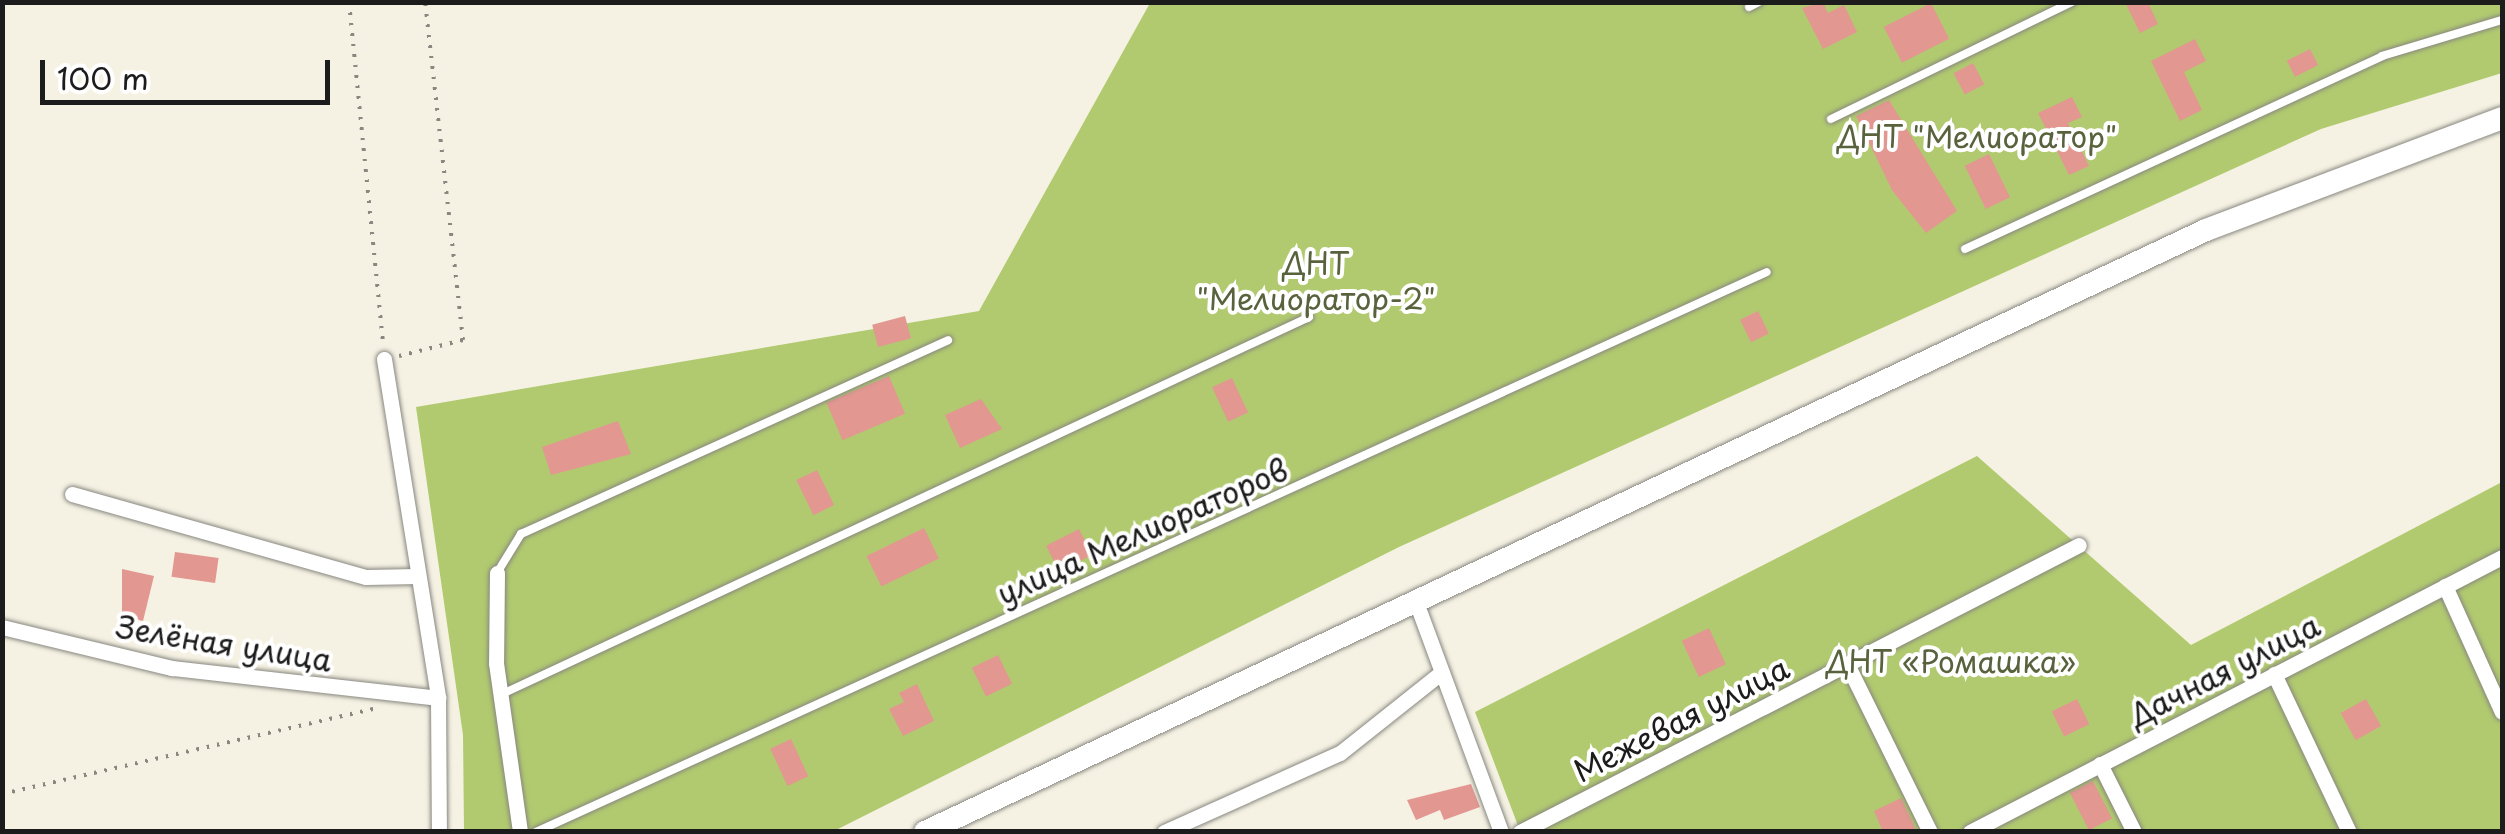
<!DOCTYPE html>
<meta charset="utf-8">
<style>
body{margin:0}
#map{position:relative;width:2505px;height:834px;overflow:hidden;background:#f5f2e3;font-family:"Playpen Sans",sans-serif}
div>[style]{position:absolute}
.green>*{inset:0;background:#b1ca6f}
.building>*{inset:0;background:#e29791;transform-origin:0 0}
.path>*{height:4px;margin-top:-2px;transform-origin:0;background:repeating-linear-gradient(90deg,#888780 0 2.5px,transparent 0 10.5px)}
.roads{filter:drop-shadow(0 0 2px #888780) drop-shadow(0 0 2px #888780)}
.lane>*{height:8px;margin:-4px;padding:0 4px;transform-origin:4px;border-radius:4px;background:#fff}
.street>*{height:15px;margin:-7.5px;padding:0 7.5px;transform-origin:7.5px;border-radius:7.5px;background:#fff}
.secondary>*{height:22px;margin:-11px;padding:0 11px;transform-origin:11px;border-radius:11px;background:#fff}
span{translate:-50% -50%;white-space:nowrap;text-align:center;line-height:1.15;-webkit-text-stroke:8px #fff;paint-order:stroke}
.park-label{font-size:30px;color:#58623d}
.street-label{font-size:30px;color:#1c1c1c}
.frame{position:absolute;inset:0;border:5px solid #1c1c1c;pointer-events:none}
.scale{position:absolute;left:40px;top:60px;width:290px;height:45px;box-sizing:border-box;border:5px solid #1c1c1c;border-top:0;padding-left:12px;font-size:30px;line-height:35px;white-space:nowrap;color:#1c1c1c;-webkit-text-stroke:8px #fff;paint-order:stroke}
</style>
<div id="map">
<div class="green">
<div style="clip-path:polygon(1150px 3px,2502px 3px,2502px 73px,2321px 129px,1399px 547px,834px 831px,464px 831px,463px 735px,416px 407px,979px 311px)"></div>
<div style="clip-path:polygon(1977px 456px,2191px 645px,2502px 482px,2502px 831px,1520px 831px,1475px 712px)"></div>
</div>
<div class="building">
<div style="clip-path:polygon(1823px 2px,1828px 13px,1844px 5px,1857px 32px,1823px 49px,1802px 8px)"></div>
<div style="clip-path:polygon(2125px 2px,2148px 2px,2158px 24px,2140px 33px)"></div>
<div style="left:1931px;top:3px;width:40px;height:53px;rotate:63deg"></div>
<div style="clip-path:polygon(2195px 39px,2206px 61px,2184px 72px,2202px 110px,2180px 121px,2151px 61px)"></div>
<div style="left:2310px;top:49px;width:18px;height:26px;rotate:63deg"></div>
<div style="left:1973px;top:63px;width:24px;height:22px;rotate:62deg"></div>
<div style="clip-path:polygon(2072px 97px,2082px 117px,2068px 123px,2089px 166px,2069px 175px,2038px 113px)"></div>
<div style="clip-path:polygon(1889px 100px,1957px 211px,1926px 233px,1892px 190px,1856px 116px)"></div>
<div style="left:1989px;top:154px;width:48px;height:27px;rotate:64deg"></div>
<div style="left:1758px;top:311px;width:25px;height:20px;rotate:64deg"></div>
<div style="left:905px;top:316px;width:23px;height:34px;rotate:75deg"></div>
<div style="left:889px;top:376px;width:41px;height:68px;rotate:67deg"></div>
<div style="left:1232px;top:378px;width:38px;height:22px;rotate:65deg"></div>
<div style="clip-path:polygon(981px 399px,1002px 429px,960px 448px,945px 415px)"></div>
<div style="clip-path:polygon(618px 421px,631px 454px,551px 475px,542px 447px)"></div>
<div style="left:817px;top:470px;width:39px;height:23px;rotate:64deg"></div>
<div style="left:924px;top:528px;width:34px;height:64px;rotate:64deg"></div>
<div style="left:1079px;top:529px;width:29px;height:37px;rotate:63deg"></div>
<div style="left:175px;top:552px;width:44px;height:25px;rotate:8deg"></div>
<div style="clip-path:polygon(122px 569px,154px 576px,143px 621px,122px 616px)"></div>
<div style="left:1709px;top:628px;width:40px;height:30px;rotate:65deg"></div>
<div style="left:998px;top:655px;width:32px;height:29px;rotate:64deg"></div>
<div style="clip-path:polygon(917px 684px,934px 721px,903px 736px,889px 709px,904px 702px,899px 693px)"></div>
<div style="left:2077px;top:699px;width:28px;height:28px;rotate:64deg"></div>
<div style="left:2366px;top:699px;width:31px;height:29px;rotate:61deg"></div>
<div style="left:791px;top:739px;width:41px;height:23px;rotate:65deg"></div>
<div style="left:2093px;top:781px;width:42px;height:26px;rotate:63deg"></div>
<div style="clip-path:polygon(1471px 784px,1480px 807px,1444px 820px,1440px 810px,1416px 820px,1407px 800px)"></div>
<div style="clip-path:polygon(1901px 798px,1917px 832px,1883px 832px,1874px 811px)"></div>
</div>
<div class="path">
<div style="left:349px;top:2px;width:345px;rotate:84.3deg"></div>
<div style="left:399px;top:356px;width:66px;rotate:-14deg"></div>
<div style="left:463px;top:340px;width:340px;rotate:-96.4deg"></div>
<div style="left:2px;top:794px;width:384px;rotate:-12.9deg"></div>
</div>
<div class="roads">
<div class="lane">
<div style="left:1749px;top:7px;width:11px;rotate:-27deg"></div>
<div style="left:1831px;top:119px;width:268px;rotate:-25.9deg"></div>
<div style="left:1965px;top:249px;width:459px;rotate:-24.8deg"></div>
<div style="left:2382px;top:56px;width:125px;rotate:-16.7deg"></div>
<div style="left:497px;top:573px;width:46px;rotate:-58.4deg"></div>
<div style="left:521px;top:534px;width:469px;rotate:-24.4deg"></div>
<div style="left:500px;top:695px;width:893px;rotate:-25.04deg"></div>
<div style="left:536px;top:832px;width:1352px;rotate:-24.46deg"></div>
</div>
<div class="street">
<div style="left:384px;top:359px;width:343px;rotate:80.9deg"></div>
<div style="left:438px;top:698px;width:134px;rotate:89.6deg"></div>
<div style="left:72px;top:494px;width:305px;rotate:15.8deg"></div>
<div style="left:366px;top:577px;width:52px;rotate:-1.1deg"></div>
<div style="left:497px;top:573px;width:90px;rotate:90.6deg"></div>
<div style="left:496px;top:663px;width:171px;rotate:81.9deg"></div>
<div style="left:2445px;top:586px;width:138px;rotate:65.7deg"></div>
<div style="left:1416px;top:602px;width:245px;rotate:69.7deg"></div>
<div style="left:2px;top:627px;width:175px;rotate:13.6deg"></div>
<div style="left:172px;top:668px;width:268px;rotate:6.4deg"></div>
<div style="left:1847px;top:664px;width:187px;rotate:63.7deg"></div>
<div style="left:2274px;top:674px;width:175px;rotate:64.6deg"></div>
<div style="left:2100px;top:764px;width:76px;rotate:63.4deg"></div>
<div style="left:1164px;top:832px;width:193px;rotate:-24.2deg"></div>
<div style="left:1340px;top:753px;width:130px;rotate:-38.5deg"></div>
<div style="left:1520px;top:832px;width:628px;rotate:-27.18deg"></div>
<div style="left:1970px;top:832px;width:599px;rotate:-27.34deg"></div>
</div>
<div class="secondary">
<div style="left:925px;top:832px;width:1415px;rotate:-25.17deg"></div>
<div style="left:2206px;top:230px;width:316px;rotate:-20.7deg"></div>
</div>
</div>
<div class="park-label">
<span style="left:1977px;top:136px">ДНТ "Мелиоратор"</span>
<span style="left:1316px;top:280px">ДНТ<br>"Мелиоратор-2"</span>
<span style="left:1951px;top:661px">ДНТ «Ромашка»</span>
</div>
<div class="street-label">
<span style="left:1142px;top:531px;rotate:-24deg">улица Мелиораторов</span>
<span style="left:224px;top:643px;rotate:9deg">Зелёная улица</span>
<span style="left:2224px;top:670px;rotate:-27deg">Дачная улица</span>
<span style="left:1681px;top:719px;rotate:-27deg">Межевая улица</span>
</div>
<div class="frame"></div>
<div class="scale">100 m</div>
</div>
